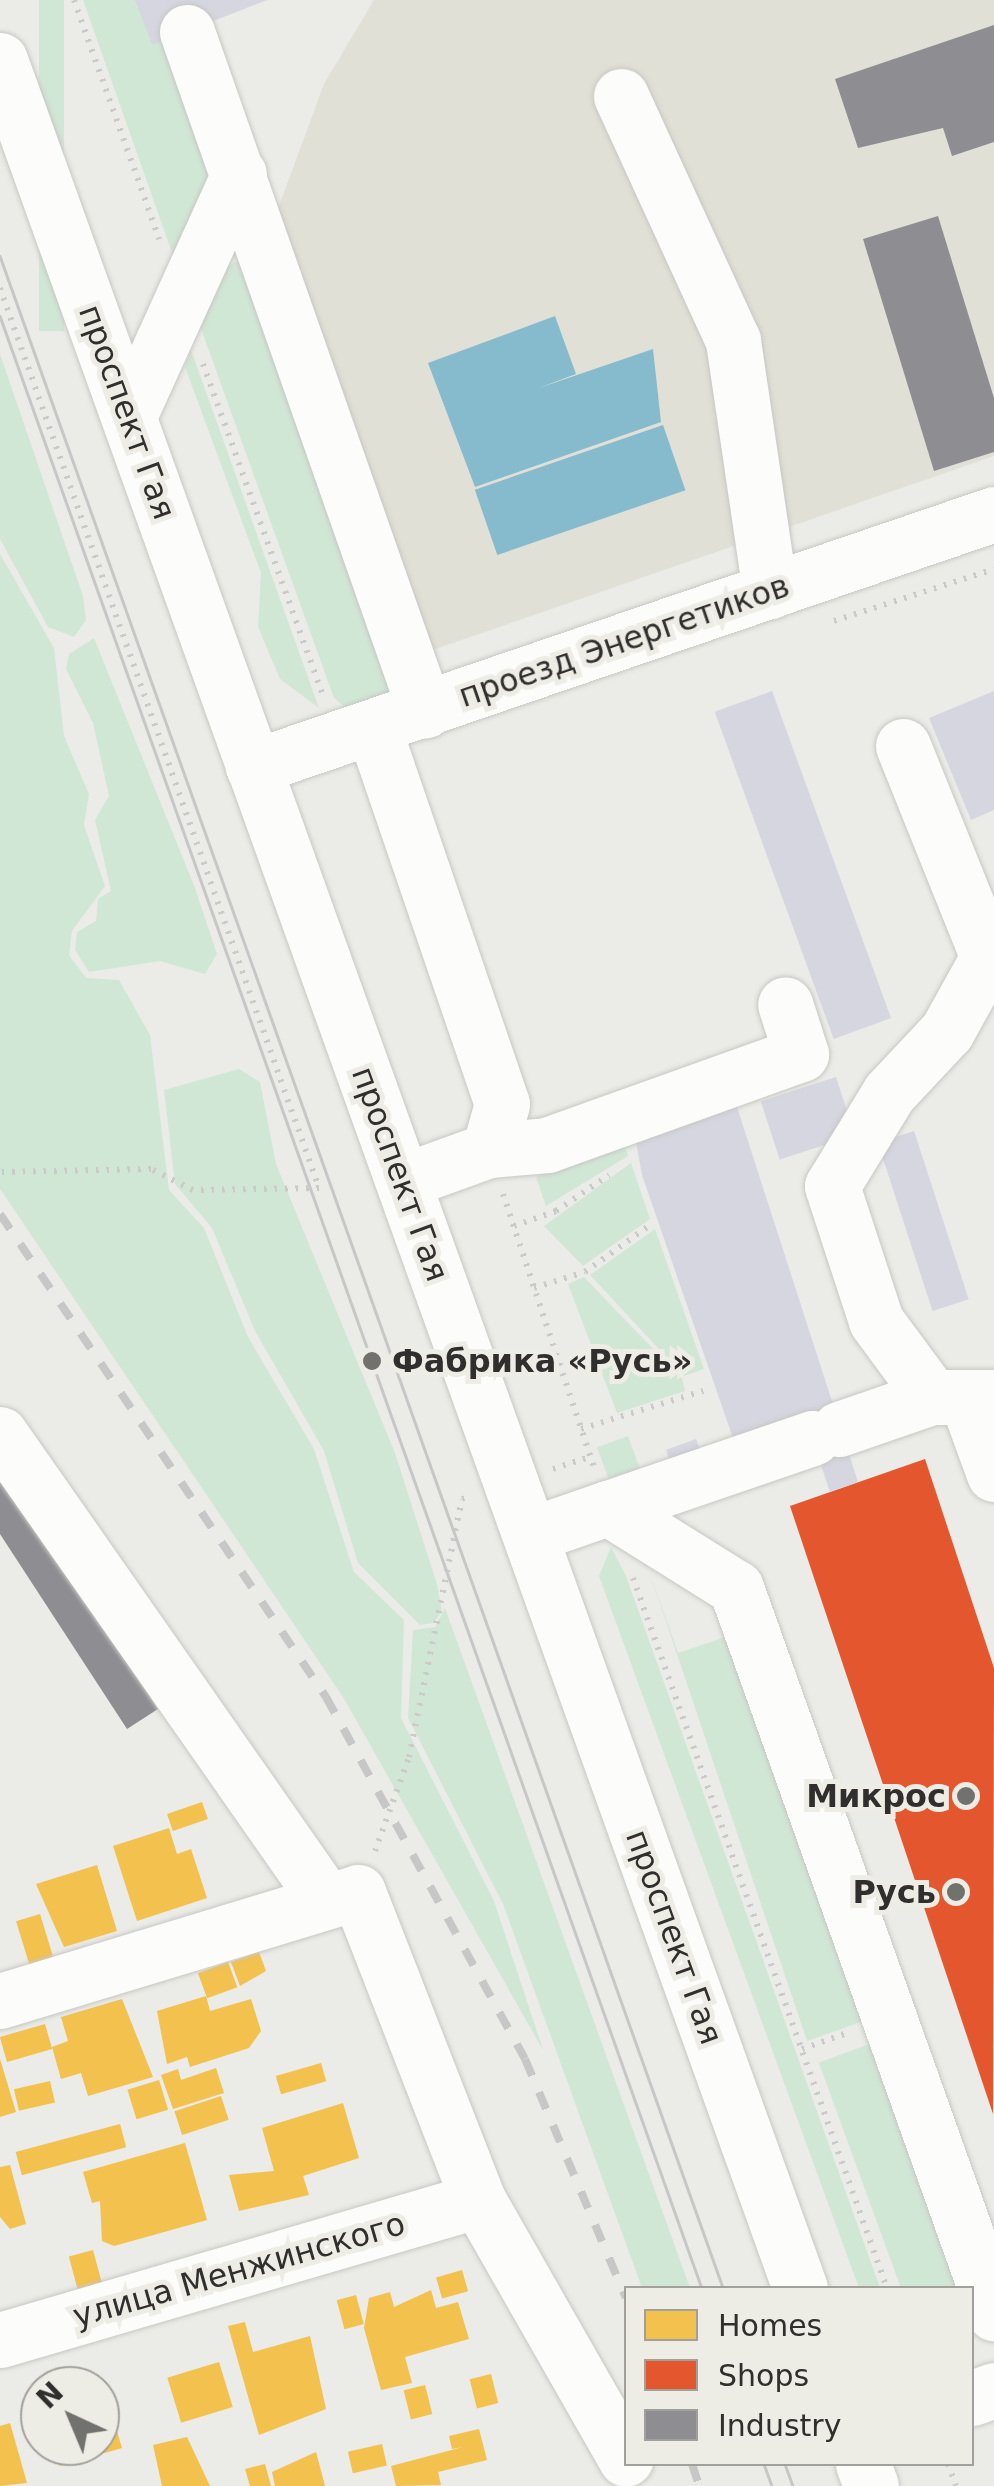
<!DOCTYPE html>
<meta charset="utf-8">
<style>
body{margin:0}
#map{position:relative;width:994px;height:2486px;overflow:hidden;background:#ebebe7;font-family:"DejaVu Sans",sans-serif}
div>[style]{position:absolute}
.built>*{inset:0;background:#e1e0d6}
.green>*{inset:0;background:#d1e7d6;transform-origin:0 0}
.water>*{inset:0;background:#86bbcd;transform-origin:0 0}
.homes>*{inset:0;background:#f2c14e;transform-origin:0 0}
.shops>*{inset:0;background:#e4572e}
.industry>*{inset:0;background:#8d8d92}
.building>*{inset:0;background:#d5d6df;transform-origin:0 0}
.path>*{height:6px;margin-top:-3px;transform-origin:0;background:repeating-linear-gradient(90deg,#cacac8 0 2.5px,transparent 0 10.5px)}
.roads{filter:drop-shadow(0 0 2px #c7c7c4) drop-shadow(0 0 2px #c7c7c4)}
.minor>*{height:55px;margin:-27.5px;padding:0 27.5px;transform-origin:27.5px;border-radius:27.5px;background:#fcfcfb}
.major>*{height:55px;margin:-27.5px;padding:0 27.5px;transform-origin:27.5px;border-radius:27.5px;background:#fcfcfb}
.tram>*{height:2.5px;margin:-1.25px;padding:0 1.25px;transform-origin:1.25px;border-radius:1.25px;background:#c7c7c7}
.rail>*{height:8px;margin-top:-4px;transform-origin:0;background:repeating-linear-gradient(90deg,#c7c7c7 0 18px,transparent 0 36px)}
.dots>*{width:28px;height:28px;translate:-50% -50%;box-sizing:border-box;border:5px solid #edece5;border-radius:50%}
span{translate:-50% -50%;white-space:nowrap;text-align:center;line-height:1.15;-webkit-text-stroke:10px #edece5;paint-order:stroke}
.street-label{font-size:32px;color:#302f2d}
.poi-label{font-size:32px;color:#302f2d;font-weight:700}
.left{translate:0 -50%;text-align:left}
.right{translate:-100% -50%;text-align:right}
.legend{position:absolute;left:624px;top:2286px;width:350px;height:180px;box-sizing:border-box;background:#edece5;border:2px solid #a1a09b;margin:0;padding:12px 18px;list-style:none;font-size:30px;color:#302f2d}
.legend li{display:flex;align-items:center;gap:20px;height:50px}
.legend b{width:50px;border:2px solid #a1a09b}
.north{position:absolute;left:20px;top:2366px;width:100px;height:100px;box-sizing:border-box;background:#edece5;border:2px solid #a1a09b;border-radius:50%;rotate:316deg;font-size:28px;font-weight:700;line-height:40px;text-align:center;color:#302f2d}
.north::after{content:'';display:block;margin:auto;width:35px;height:45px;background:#71716e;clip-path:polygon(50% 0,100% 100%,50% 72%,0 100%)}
</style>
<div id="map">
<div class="built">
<div style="clip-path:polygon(374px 0,994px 0,994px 456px,427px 652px,276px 214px,324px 84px)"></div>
</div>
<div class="green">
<div style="left:39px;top:0;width:25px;height:331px"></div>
<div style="clip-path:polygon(83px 0,147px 0,212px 175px,176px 264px)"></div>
<div style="clip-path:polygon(241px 260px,391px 679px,388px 702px,345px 707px,334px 698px,199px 323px,226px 267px)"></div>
<div style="clip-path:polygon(191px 350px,319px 708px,280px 679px,258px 627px,261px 573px,185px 367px)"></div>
<div style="clip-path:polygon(0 354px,83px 596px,86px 620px,74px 637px,48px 627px,0 539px)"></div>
<div style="clip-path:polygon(0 554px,54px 648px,64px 736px,89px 794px,84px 825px,105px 886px,72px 931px,69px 955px,86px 978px,119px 980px,150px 1035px,169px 1190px,204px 1228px,248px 1337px,314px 1449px,354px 1572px,404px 1620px,401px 1718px,494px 1901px,543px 2050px,343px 1697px,0 1189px)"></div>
<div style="clip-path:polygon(94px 638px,195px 888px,217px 954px,205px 974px,160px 961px,89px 972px,75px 950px,77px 932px,96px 921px,98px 899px,111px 891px,95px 820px,109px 796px,93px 723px,66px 669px,69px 654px)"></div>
<div style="clip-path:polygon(239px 1069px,260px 1082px,276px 1164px,395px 1453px,437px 1584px,442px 1612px,433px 1623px,420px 1625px,358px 1563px,324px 1451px,255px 1331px,212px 1228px,175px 1184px,164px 1090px)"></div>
<div style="clip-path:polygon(625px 1146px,628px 1156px,546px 1206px,536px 1177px)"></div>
<div style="clip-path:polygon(631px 1163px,650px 1219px,583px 1266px,544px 1226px)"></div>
<div style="clip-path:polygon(655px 1229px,704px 1369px,684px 1376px,590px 1275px)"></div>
<div style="clip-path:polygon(584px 1277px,682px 1379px,685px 1391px,617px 1413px,568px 1284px)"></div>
<div style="left:628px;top:1436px;width:53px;height:33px;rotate:70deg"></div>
<div style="clip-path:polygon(611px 1547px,626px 1576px,880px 2288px,859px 2288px,599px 1576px)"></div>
<div style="clip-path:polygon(649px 1571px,678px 1653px,737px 1633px,872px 2018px,807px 2041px)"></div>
<div style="clip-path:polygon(445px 1608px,690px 2288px,642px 2288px,503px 1904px,408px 1718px,413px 1630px,435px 1627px)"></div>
<div style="left:878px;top:2041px;width:263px;height:63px;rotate:70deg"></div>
</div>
<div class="water">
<div style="clip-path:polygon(555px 316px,576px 374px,536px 389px,653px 349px,661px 422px,475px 487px,428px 363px)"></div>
<div style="left:663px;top:425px;width:69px;height:199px;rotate:71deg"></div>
</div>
<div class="homes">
<div style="left:202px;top:1802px;width:18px;height:37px;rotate:71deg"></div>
<div style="clip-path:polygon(169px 1828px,177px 1854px,191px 1849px,207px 1898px,137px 1921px,113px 1846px)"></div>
<div style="clip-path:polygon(97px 1865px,117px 1931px,64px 1947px,36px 1884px)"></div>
<div style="left:40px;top:1914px;width:56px;height:25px;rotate:73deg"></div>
<div style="clip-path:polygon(259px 1952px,266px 1971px,240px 1986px,231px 1962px)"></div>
<div style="left:228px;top:1962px;width:27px;height:32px;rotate:70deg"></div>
<div style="clip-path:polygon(206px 1996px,210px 2011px,251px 1999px,261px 2031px,249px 2048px,190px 2067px,187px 2057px,167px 2064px,157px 2011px)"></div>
<div style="clip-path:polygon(122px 1999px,153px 2077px,88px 2096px,81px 2073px,61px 2079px,52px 2047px,68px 2041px,61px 2017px)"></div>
<div style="left:45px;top:2024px;width:26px;height:47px;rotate:74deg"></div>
<div style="clip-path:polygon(0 2059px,16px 2112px,0 2117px)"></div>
<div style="left:321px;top:2063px;width:19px;height:47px;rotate:74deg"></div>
<div style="clip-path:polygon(216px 2068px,224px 2093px,173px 2109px,161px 2075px,178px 2069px,181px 2080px)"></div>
<div style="left:159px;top:2080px;width:31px;height:33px;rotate:73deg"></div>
<div style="left:50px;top:2081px;width:22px;height:37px;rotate:77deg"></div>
<div style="left:221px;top:2096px;width:25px;height:49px;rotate:72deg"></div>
<div style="clip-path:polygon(343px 2103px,359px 2158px,303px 2176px,309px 2195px,239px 2211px,229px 2175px,274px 2171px,262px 2128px)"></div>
<div style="left:120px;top:2124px;width:24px;height:108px;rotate:75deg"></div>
<div style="clip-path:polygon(185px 2143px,207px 2220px,114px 2246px,102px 2241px,100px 2201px,92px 2203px,83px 2172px)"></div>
<div style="clip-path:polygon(10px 2165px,26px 2224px,10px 2229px,0 2217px,0 2167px)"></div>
<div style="left:93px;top:2250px;width:35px;height:25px;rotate:75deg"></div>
<div style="left:462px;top:2270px;width:22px;height:27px;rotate:74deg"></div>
<div style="clip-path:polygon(431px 2290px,436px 2308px,458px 2302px,469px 2339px,405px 2357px,412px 2383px,381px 2390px,364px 2328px,369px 2298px,390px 2292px,394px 2307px)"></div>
<div style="left:356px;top:2295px;width:30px;height:20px;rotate:75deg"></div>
<div style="clip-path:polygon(245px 2322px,253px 2352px,310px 2336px,326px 2409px,259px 2435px,228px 2326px)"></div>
<div style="left:219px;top:2362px;width:47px;height:54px;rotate:73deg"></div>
<div style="left:491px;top:2374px;width:30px;height:22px;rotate:76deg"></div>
<div style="left:425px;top:2385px;width:30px;height:22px;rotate:76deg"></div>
<div style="clip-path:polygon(100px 2405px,110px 2408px,122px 2448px,60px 2466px,54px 2446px,100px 2446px)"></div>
<div style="clip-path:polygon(10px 2423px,27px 2483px,0 2486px,0 2426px)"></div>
<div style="clip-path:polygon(479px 2429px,487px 2460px,438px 2472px,441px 2485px,396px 2486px,391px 2466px,463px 2447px,452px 2449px,449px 2436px)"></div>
<div style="clip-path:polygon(187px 2437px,210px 2486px,162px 2486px,153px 2445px)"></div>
<div style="left:382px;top:2444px;width:22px;height:35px;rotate:77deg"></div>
<div style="clip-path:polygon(316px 2452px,325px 2486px,275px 2486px,272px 2472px)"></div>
<div style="clip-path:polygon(265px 2464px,271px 2486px,250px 2486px,245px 2469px)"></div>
</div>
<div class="shops">
<div style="clip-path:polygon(925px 1459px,994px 1668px,993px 2114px,790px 1506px)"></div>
</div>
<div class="industry">
<div style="clip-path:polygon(994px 25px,994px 142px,952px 156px,943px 128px,858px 148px,835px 79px)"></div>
<div style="clip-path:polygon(938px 216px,994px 398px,994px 452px,934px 471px,863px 239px)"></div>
<div style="clip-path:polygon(0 1468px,158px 1709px,127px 1729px,0 1534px)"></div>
</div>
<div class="building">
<div style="clip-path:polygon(135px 0,267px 0,152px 45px)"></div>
<div style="left:772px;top:691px;width:348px;height:61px;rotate:70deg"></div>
<div style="clip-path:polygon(994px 691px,994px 810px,971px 820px,929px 718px)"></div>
<div style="left:836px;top:1077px;width:61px;height:79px;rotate:72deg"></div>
<div style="clip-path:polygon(737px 1107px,858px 1482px,830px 1492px,805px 1417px,734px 1441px,642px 1175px,636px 1142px)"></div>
<div style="left:914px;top:1131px;width:177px;height:38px;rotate:72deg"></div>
<div style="left:696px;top:1439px;width:20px;height:32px;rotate:70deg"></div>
</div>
<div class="path">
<div style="left:74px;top:0;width:254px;rotate:70.4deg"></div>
<div style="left:0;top:288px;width:955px;rotate:70.48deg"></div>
<div style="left:319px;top:1188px;width:126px;rotate:179.1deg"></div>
<div style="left:193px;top:1190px;width:47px;rotate:-153.4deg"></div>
<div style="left:151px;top:1169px;width:151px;rotate:178.9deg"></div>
<div style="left:203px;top:364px;width:353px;rotate:70.1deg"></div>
<div style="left:834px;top:621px;width:168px;rotate:-18deg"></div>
<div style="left:503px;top:1194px;width:288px;rotate:71.6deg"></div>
<div style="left:514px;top:1226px;width:45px;rotate:-19.7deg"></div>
<div style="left:556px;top:1211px;width:64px;rotate:-34.2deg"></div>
<div style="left:534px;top:1288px;width:53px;rotate:-17.4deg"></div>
<div style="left:585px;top:1272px;width:80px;rotate:-35.9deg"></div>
<div style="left:581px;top:1429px;width:128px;rotate:-17.3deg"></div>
<div style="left:553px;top:1469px;width:39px;rotate:-18deg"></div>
<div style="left:633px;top:1578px;width:754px;rotate:70.32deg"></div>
<div style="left:375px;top:1851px;width:100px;rotate:-70.1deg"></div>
<div style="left:409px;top:1757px;width:263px;rotate:-78.4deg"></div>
<div style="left:462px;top:1499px;width:9px;rotate:-21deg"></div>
<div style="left:802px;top:2049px;width:48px;rotate:-19.6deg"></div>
<div style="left:948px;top:2464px;width:23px;rotate:70deg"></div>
</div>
<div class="roads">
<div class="minor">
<div style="left:187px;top:32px;width:719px;rotate:70.66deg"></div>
<div style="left:621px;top:96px;width:269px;rotate:65.4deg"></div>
<div style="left:733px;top:341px;width:253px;rotate:81.6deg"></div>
<div style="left:129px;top:416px;width:266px;rotate:-65.6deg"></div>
<div style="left:373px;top:727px;width:398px;rotate:71.1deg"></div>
<div style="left:502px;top:1104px;width:48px;rotate:105.8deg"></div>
<div style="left:903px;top:746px;width:227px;rotate:68.1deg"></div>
<div style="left:988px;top:957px;width:85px;rotate:119deg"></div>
<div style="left:947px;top:1031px;width:85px;rotate:133.1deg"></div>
<div style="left:889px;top:1093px;width:109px;rotate:121.5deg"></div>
<div style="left:832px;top:1186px;width:142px;rotate:71.9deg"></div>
<div style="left:876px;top:1321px;width:94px;rotate:53.6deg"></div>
<div style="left:932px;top:1397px;width:62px"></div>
<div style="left:253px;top:767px;width:783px;rotate:-18.85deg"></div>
<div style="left:403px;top:1181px;width:91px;rotate:-19.8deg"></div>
<div style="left:489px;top:1150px;width:58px;rotate:-4.9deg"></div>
<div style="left:547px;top:1145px;width:270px;rotate:-19.7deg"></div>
<div style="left:801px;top:1054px;width:52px;rotate:-107.7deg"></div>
<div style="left:966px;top:1397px;width:82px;rotate:70deg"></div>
<div style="left:839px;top:1429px;width:98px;rotate:-19deg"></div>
<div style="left:0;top:1434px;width:564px;rotate:55.04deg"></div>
<div style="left:608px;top:1508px;width:216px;rotate:-18.9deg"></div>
<div style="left:530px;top:1535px;width:83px;rotate:-19.1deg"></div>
<div style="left:608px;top:1508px;width:151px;rotate:32deg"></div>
<div style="left:736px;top:1588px;width:770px;rotate:70.41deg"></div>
<div style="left:0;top:2001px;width:374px;rotate:-16.9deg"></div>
<div style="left:358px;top:1892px;width:331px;rotate:68.7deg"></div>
<div style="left:478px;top:2200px;width:298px;rotate:60.3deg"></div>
<div style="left:0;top:2340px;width:498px;rotate:-16.3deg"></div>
<div style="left:972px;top:2398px;width:23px;rotate:-20deg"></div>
</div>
<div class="major">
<div style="left:0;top:60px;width:2367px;rotate:70.25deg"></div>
<div style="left:863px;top:2464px;width:23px;rotate:70deg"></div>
</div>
</div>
<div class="tram">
<div style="left:0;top:256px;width:2157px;rotate:70.41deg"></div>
<div style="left:0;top:316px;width:2093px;rotate:70.41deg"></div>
<div style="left:764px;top:2464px;width:23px;rotate:70deg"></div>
<div style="left:785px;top:2464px;width:23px;rotate:70deg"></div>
</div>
<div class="rail">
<div style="left:0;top:1214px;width:583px;rotate:55.98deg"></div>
<div style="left:326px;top:1697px;width:413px;rotate:61.2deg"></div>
<div style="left:525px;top:2059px;width:259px;rotate:67.1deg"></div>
<div style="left:692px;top:2464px;width:23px;rotate:72deg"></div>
</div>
<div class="dots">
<div style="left:372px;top:1361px;background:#71716e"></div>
<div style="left:966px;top:1796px;background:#71716e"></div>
<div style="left:956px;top:1892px;background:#71716e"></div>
</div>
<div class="street-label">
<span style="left:127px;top:412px;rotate:70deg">проспект Гая</span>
<span style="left:624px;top:641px;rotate:-19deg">проезд Энергетиков</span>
<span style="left:400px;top:1174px;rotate:70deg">проспект Гая</span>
<span style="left:674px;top:1937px;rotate:70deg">проспект Гая</span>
<span style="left:239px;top:2270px;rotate:-16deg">улица Менжинского</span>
</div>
<div class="poi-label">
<span class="left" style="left:392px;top:1361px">Фабрика «Русь»</span>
<span class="right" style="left:946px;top:1796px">Микрос</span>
<span class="right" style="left:936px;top:1892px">Русь</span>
</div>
<ul class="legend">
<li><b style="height:28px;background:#f2c14e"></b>Homes</li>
<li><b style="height:28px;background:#e4572e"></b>Shops</li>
<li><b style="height:28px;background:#8d8d92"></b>Industry</li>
</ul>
<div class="north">N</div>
</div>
